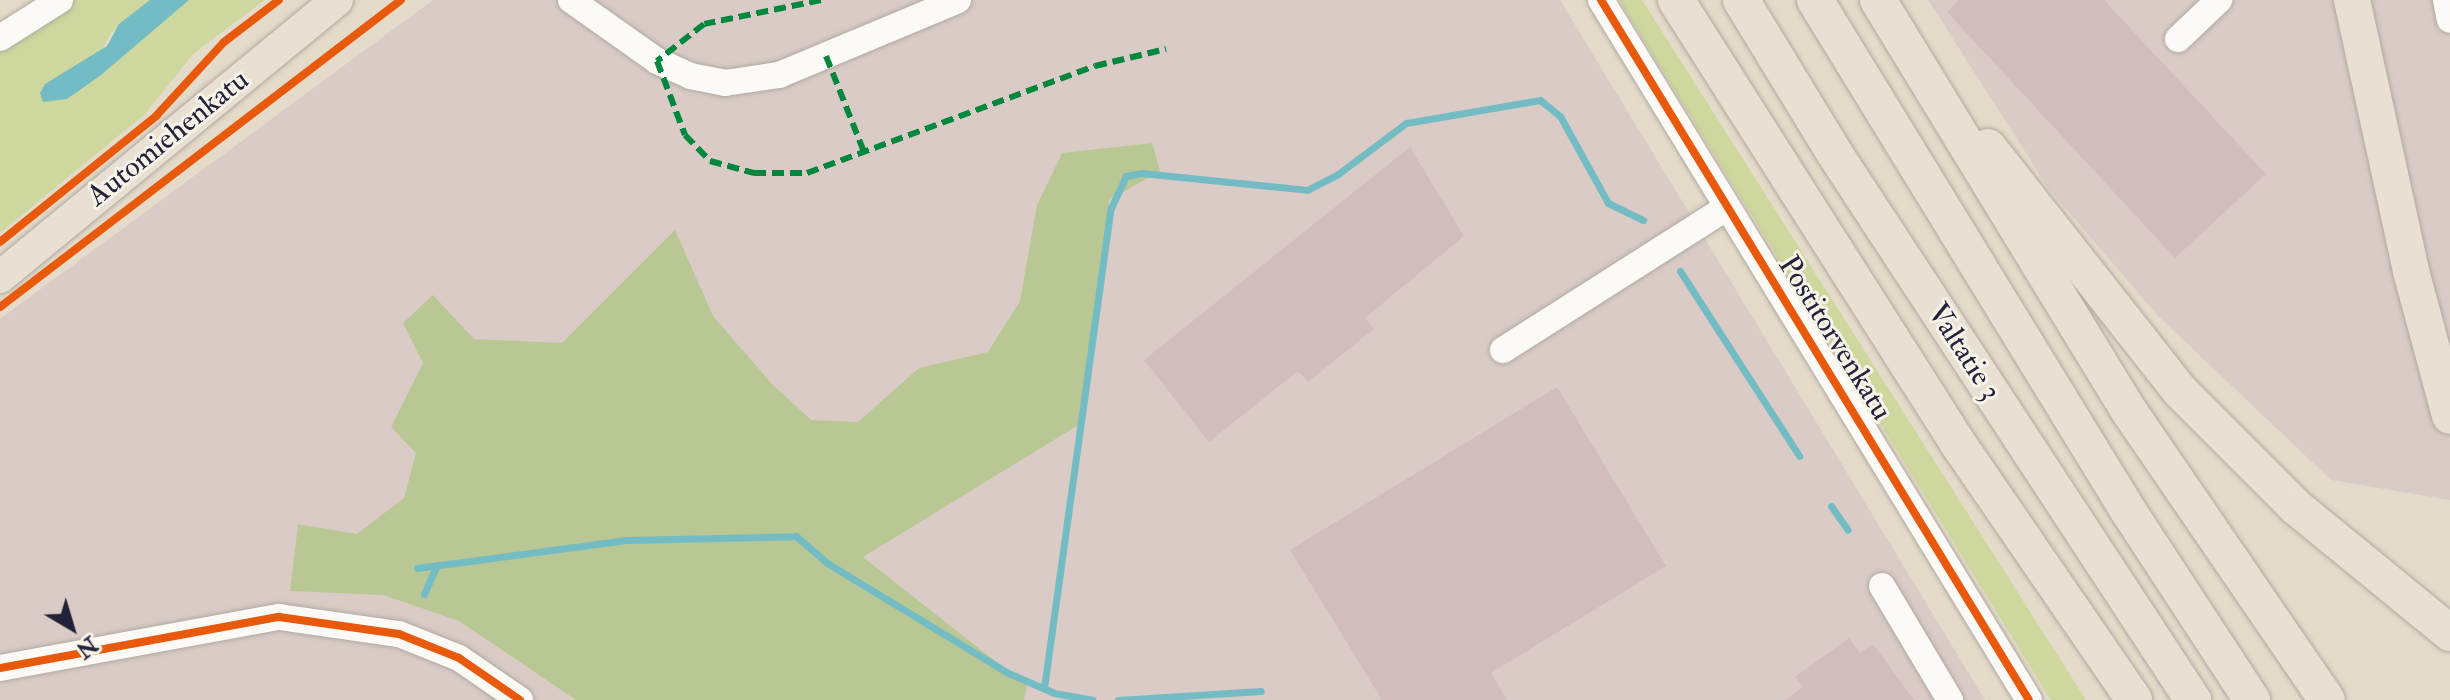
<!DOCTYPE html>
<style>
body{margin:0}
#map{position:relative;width:2450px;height:700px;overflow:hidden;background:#e5dbca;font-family:"IM FELL Double Pica",serif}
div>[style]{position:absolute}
.industrial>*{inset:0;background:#dbcbc6}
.green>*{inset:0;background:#ced79d}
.forest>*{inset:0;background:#b9c795}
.water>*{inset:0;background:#74bcc4}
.stream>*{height:7px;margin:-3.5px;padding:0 3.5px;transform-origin:3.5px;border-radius:3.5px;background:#74bcc4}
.building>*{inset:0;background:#d1bdbd}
.roads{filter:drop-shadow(0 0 2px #b0aaa2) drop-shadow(0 0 2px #b0aaa2)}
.minor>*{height:26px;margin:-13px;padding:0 13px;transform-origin:13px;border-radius:13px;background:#fbfaf7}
.major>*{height:32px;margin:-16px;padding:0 16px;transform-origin:16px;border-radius:16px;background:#e8e0d3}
.highway>*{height:36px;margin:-18px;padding:0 18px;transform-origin:18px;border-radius:18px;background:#e8e0d3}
.quiet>*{height:6px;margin-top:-3px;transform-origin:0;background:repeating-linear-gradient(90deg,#00873e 0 12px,transparent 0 18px)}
.cycleway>*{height:8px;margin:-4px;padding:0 4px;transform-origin:4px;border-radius:4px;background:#e8590c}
span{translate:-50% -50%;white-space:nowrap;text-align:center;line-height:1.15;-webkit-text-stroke:6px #f7f3e8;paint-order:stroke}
.street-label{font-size:30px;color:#22223b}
.north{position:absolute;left:32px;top:588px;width:80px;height:80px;-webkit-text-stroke:6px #f7f3e8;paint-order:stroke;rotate:142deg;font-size:22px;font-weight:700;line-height:32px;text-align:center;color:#22223b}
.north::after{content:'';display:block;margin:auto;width:28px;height:36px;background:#22223b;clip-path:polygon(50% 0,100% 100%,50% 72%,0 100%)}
</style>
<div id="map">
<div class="industrial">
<div style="clip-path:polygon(433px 0,1560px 0,1985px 700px,0 700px,0 319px)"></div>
<div style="clip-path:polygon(1928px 0,2450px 0,2450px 500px,2331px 480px,2158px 316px,2049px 189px)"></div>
</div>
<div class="green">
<div style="clip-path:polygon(75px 0,150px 0,111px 33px,102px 50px,145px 37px,189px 0,265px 0,194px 53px,145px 114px,0 233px,0 53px)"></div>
<div style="clip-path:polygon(1619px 0,1642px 0,2086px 700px,2051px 700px)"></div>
</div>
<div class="forest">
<div style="clip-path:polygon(1152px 143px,1160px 171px,1109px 200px,1085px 421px,863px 557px,1027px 686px,1024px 700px,576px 700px,459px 621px,383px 595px,290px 591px,298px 524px,357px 534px,404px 498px,416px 453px,391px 427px,423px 363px,403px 323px,433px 295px,474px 339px,562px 343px,675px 230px,713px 316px,772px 384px,811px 420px,858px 422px,919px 368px,988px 352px,1020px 301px,1037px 205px,1062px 153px)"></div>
</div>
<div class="water">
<div style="clip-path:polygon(150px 0,189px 0,101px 75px,67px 99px,43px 102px,40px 93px,45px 84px,107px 46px,119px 24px)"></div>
</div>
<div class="stream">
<div style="left:1680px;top:271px;width:220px;rotate:57.2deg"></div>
<div style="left:1831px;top:506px;width:29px;rotate:55deg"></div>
<div style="left:417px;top:568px;width:211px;rotate:-7.6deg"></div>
<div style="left:626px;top:540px;width:170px;rotate:-1.3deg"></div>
<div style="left:796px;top:536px;width:41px;rotate:41.1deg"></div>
<div style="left:827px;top:563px;width:210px;rotate:31.3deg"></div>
<div style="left:1006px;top:672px;width:52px;rotate:23.6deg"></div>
<div style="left:1054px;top:693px;width:39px;rotate:10deg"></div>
<div style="left:424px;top:594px;width:32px;rotate:-66deg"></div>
<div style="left:1044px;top:688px;width:485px;rotate:-82.1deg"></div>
<div style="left:1111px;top:208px;width:35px;rotate:-65deg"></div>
<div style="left:1126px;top:176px;width:15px;rotate:-11deg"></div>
<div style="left:1141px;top:173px;width:167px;rotate:5.8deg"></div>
<div style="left:1307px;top:190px;width:35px;rotate:-27deg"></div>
<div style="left:1338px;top:174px;width:85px;rotate:-36.9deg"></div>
<div style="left:1406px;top:123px;width:136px;rotate:-9.7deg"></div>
<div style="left:1540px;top:100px;width:26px;rotate:39deg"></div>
<div style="left:1560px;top:116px;width:99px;rotate:61.1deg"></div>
<div style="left:1608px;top:203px;width:39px;rotate:26deg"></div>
<div style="left:1118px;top:700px;width:143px;rotate:-3.6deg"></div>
</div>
<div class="building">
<div style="clip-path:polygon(1959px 0,2104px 0,2266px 174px,2175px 258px,1947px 12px)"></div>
<div style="clip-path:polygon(1410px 147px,1464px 236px,1365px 318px,1374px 329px,1308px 382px,1298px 371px,1209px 442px,1144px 360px)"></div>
<div style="clip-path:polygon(1557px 387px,1666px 566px,1491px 673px,1507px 700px,1382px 700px,1290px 550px)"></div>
<div style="clip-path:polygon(1849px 638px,1860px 653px,1873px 644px,1914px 700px,1786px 700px,1803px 687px,1795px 677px)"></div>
</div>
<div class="roads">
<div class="minor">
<div style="left:571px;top:0;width:105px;rotate:35.3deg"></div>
<div style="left:657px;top:61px;width:36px;rotate:24deg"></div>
<div style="left:690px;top:76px;width:36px;rotate:11deg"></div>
<div style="left:725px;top:83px;width:55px;rotate:-8.4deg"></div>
<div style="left:779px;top:75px;width:194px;rotate:-22.7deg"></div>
<div style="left:1601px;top:0;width:820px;rotate:58.56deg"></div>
<div style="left:2446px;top:0;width:20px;rotate:79deg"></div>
<div style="left:0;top:38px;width:71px;rotate:-32.3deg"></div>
<div style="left:2178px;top:39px;width:57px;rotate:-43.6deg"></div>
<div style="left:1503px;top:350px;width:264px;rotate:-32.5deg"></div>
<div style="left:1882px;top:586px;width:133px;rotate:59.2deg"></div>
<div style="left:0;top:668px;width:284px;rotate:-10.4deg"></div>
<div style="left:279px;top:617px;width:121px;rotate:8.1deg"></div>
<div style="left:399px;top:634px;width:65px;rotate:21.8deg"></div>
<div style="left:459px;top:658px;width:74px;rotate:34.5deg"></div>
</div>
<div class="major">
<div style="left:0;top:277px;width:436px;rotate:-39.4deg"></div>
</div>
<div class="highway">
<div style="left:1676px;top:0;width:527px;rotate:57.55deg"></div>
<div style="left:1959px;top:445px;width:309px;rotate:55.5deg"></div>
<div style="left:1741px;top:0;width:177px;rotate:58.6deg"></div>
<div style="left:1833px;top:151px;width:657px;rotate:56.75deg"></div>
<div style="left:1815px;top:0;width:601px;rotate:58.48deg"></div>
<div style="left:2129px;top:512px;width:225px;rotate:56.8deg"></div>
<div style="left:1878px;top:0;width:482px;rotate:58.6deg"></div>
<div style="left:2129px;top:411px;width:350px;rotate:55.6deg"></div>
<div style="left:2352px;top:0;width:277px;rotate:77.7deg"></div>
<div style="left:2411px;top:271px;width:150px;rotate:74.9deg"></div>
<div style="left:1988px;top:147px;width:310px;rotate:51.8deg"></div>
<div style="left:2180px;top:391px;width:164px;rotate:45deg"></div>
<div style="left:2296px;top:507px;width:199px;rotate:39.3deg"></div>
</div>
</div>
<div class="quiet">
<div style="left:821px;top:0;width:119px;rotate:168.4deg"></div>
<div style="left:704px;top:24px;width:60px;rotate:141.8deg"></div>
<div style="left:657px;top:61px;width:79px;rotate:69.3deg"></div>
<div style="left:685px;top:135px;width:36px;rotate:46deg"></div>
<div style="left:710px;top:161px;width:46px;rotate:15.3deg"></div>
<div style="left:754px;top:173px;width:53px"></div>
<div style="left:807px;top:173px;width:307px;rotate:-20.4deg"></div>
<div style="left:1095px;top:66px;width:73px;rotate:-13.5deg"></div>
<div style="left:826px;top:56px;width:103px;rotate:68.4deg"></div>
</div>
<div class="cycleway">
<div style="left:1601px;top:0;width:820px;rotate:58.56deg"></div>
<div style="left:0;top:242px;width:201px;rotate:-38.9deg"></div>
<div style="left:156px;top:116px;width:100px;rotate:-47.4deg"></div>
<div style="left:224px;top:42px;width:69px;rotate:-37.4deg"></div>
<div style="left:0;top:307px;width:505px;rotate:-37.44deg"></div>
<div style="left:0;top:668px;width:284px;rotate:-10.4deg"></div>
<div style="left:279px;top:617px;width:121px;rotate:8.1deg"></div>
<div style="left:399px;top:634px;width:65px;rotate:21.8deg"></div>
<div style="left:459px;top:658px;width:74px;rotate:34.5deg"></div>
</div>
<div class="street-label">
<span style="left:168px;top:138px;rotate:-39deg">Automiehenkatu</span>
<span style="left:1835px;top:338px;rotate:58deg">Postitorvenkatu</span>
<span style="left:1964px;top:352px;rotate:57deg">Valtatie 3</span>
</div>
<div class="north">N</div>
</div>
